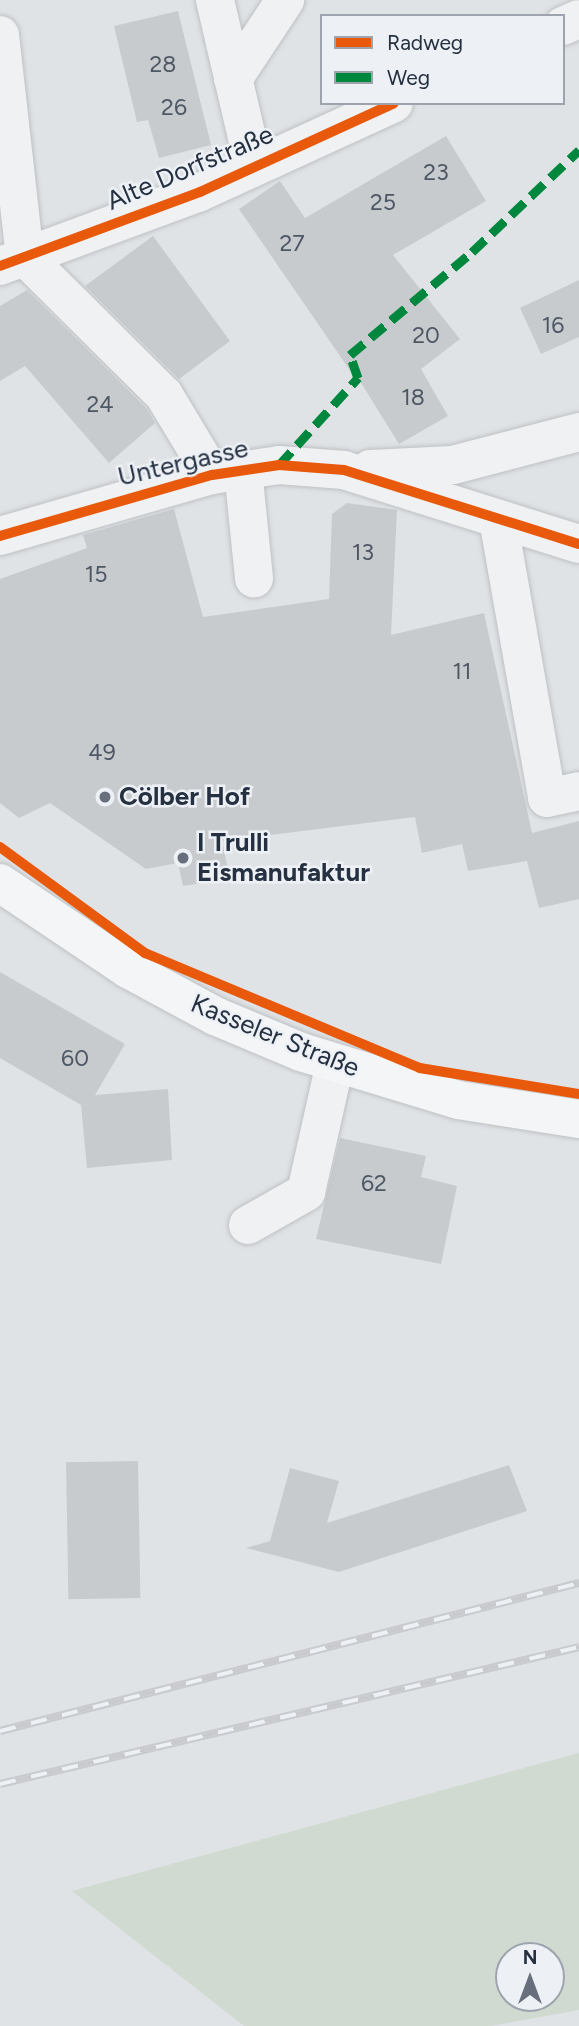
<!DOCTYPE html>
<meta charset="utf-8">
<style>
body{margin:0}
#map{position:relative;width:579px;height:2026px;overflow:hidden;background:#e0e3e6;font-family:Figtree,sans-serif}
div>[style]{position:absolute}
.green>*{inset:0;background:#d0dad0}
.building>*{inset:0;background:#c8cbce;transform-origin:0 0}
.roads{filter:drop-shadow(0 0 2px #bec1c4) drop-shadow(0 0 2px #bec1c4)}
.minor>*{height:38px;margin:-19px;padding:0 19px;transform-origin:19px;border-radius:19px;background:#eff1f3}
.major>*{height:38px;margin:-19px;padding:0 19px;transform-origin:19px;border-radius:19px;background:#f4f5f6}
.rail>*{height:8px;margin-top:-4px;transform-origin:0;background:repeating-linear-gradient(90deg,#edf1f6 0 16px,#c8cace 0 32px);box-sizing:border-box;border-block:2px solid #c8cace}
.quiet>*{height:9px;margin-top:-4.5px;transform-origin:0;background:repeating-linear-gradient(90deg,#00873e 0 18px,transparent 0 27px)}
.cycleway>*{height:10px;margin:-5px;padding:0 5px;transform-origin:5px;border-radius:5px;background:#e8590c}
.dots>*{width:19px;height:19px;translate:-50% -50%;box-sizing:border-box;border:4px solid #edf1f6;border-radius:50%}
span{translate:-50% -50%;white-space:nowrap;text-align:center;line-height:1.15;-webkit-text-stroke:5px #edf1f6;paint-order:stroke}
.number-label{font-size:23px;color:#4e5865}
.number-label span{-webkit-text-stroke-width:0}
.street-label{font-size:26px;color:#253041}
.poi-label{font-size:26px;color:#253041;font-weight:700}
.left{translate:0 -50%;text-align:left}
.legend{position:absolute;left:320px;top:14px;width:245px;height:91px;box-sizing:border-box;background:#edf1f6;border:2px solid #9da4ae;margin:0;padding:9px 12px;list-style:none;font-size:21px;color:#253041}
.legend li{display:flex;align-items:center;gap:14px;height:35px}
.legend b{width:35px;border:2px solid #9da4ae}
.north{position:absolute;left:495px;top:1942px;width:70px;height:70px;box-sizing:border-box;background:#edf1f6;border:2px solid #9da4ae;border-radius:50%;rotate:0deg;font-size:19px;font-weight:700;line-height:28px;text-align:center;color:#253041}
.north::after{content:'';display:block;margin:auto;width:24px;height:32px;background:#666f7b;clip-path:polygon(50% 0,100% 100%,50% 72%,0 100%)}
</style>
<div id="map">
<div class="green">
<div style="clip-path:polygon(evenodd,579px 1753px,579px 2010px,490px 2026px,244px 2026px,72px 1891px,579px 1753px,509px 1956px,551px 1956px,551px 1998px,509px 1998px,509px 1956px)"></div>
</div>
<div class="building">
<div style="clip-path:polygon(178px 11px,211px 145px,159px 158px,148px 120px,137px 122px,114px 26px)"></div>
<div style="clip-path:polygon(446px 136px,486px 201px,393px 255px,460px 339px,421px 369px,448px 416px,399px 444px,353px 370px,351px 372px,239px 209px,280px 181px,305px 218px)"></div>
<div style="clip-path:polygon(153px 236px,230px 341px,179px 379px,85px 286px)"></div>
<div style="clip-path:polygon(579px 280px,579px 337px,541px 354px,520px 308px)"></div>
<div style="clip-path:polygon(27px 290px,147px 409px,155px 423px,109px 463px,25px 366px,0 381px,0 306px)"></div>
<div style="clip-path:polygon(347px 503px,397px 510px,391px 635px,484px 613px,532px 833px,579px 821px,579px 899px,539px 908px,527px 861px,468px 871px,462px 844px,422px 853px,415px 817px,222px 841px,230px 879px,183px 886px,178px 863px,146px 869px,50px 803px,19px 818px,0 803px,0 579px,87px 548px,83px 535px,174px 509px,203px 617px,329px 599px,332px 514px)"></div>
<div style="clip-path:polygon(0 972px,125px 1044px,95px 1095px,168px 1089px,172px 1160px,87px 1168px,81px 1105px,0 1058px)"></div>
<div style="clip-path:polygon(340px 1138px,426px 1156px,421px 1177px,457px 1186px,441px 1264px,316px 1239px)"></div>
<div style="left:138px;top:1461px;width:137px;height:72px;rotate:89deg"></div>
<div style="clip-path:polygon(509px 1465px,527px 1511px,339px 1572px,246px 1548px,270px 1541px,290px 1468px,339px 1481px,327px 1523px)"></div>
</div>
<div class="roads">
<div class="minor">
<div style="left:215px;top:0;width:171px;rotate:76.9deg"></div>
<div style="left:563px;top:26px;width:17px;rotate:-24deg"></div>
<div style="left:0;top:35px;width:223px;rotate:83.6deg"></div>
<div style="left:25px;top:257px;width:196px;rotate:44.8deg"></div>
<div style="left:164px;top:395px;width:93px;rotate:59deg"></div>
<div style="left:233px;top:79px;width:95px;rotate:-56.6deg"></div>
<div style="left:0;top:266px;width:213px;rotate:-20.3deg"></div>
<div style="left:200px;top:192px;width:213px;rotate:-24.6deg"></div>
<div style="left:370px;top:469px;width:83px;rotate:-2.8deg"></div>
<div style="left:453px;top:465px;width:130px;rotate:-14.7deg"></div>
<div style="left:243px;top:470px;width:109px;rotate:84.2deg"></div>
<div style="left:498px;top:519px;width:283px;rotate:80deg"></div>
<div style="left:547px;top:798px;width:33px;rotate:-12deg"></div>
<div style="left:0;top:536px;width:221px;rotate:-16.1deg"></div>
<div style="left:212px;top:475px;width:68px;rotate:-8.5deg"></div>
<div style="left:279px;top:465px;width:65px;rotate:4.4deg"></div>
<div style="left:344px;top:470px;width:246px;rotate:17.5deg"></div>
<div style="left:248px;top:1225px;width:67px;rotate:-29.6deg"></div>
<div style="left:306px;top:1192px;width:132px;rotate:-77.3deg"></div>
</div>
<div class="major">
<div style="left:0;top:883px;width:154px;rotate:33.9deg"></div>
<div style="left:128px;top:969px;width:99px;rotate:28.4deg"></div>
<div style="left:215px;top:1016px;width:93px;rotate:22.7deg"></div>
<div style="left:301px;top:1052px;width:164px;rotate:17deg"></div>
<div style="left:458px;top:1100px;width:122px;rotate:8.9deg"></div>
</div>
</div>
<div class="rail">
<div style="left:0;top:1731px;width:598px;rotate:-14.34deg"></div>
<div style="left:0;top:1784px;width:595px;rotate:-13.31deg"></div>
</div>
<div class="quiet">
<div style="left:279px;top:465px;width:118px;rotate:-47.8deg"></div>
<div style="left:358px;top:378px;width:24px;rotate:-109deg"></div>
<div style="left:350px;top:355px;width:160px;rotate:-40.2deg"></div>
<div style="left:472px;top:252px;width:148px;rotate:-43.6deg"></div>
</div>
<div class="cycleway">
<div style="left:0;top:266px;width:213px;rotate:-20.3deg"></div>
<div style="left:200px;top:192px;width:213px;rotate:-24.6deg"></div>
<div style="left:0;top:536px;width:221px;rotate:-16.1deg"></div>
<div style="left:212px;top:475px;width:68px;rotate:-8.5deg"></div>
<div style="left:279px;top:465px;width:65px;rotate:4.4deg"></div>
<div style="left:344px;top:470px;width:246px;rotate:17.5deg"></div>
<div style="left:0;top:847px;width:180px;rotate:36.2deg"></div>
<div style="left:145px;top:953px;width:298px;rotate:22.7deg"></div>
<div style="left:420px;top:1068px;width:161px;rotate:9.3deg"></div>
</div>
<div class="dots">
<div style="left:105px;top:797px;background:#666f7b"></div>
<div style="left:183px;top:858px;background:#666f7b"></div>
</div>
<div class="number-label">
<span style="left:163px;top:64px">28</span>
<span style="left:174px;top:107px">26</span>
<span style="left:436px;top:172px">23</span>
<span style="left:383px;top:202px">25</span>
<span style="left:292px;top:243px">27</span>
<span style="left:553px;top:325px">16</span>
<span style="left:426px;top:335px">20</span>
<span style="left:413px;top:397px">18</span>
<span style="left:100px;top:404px">24</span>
<span style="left:363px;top:552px">13</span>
<span style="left:96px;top:574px">15</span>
<span style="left:462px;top:671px">11</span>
<span style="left:102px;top:752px">49</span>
<span style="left:75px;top:1058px">60</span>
<span style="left:374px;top:1183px">62</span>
</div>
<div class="street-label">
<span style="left:190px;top:168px;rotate:-23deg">Alte Dorfstraße</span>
<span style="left:183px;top:463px;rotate:-13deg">Untergasse</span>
<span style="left:275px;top:1036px;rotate:22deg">Kasseler Straße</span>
</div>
<div class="poi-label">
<span class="left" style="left:119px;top:797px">Cölber Hof</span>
<span class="left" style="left:197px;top:858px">I Trulli<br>Eismanufaktur</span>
</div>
<ul class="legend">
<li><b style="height:9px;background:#e8590c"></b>Radweg</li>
<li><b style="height:9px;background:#00873e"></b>Weg</li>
</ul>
<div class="north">N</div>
</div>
